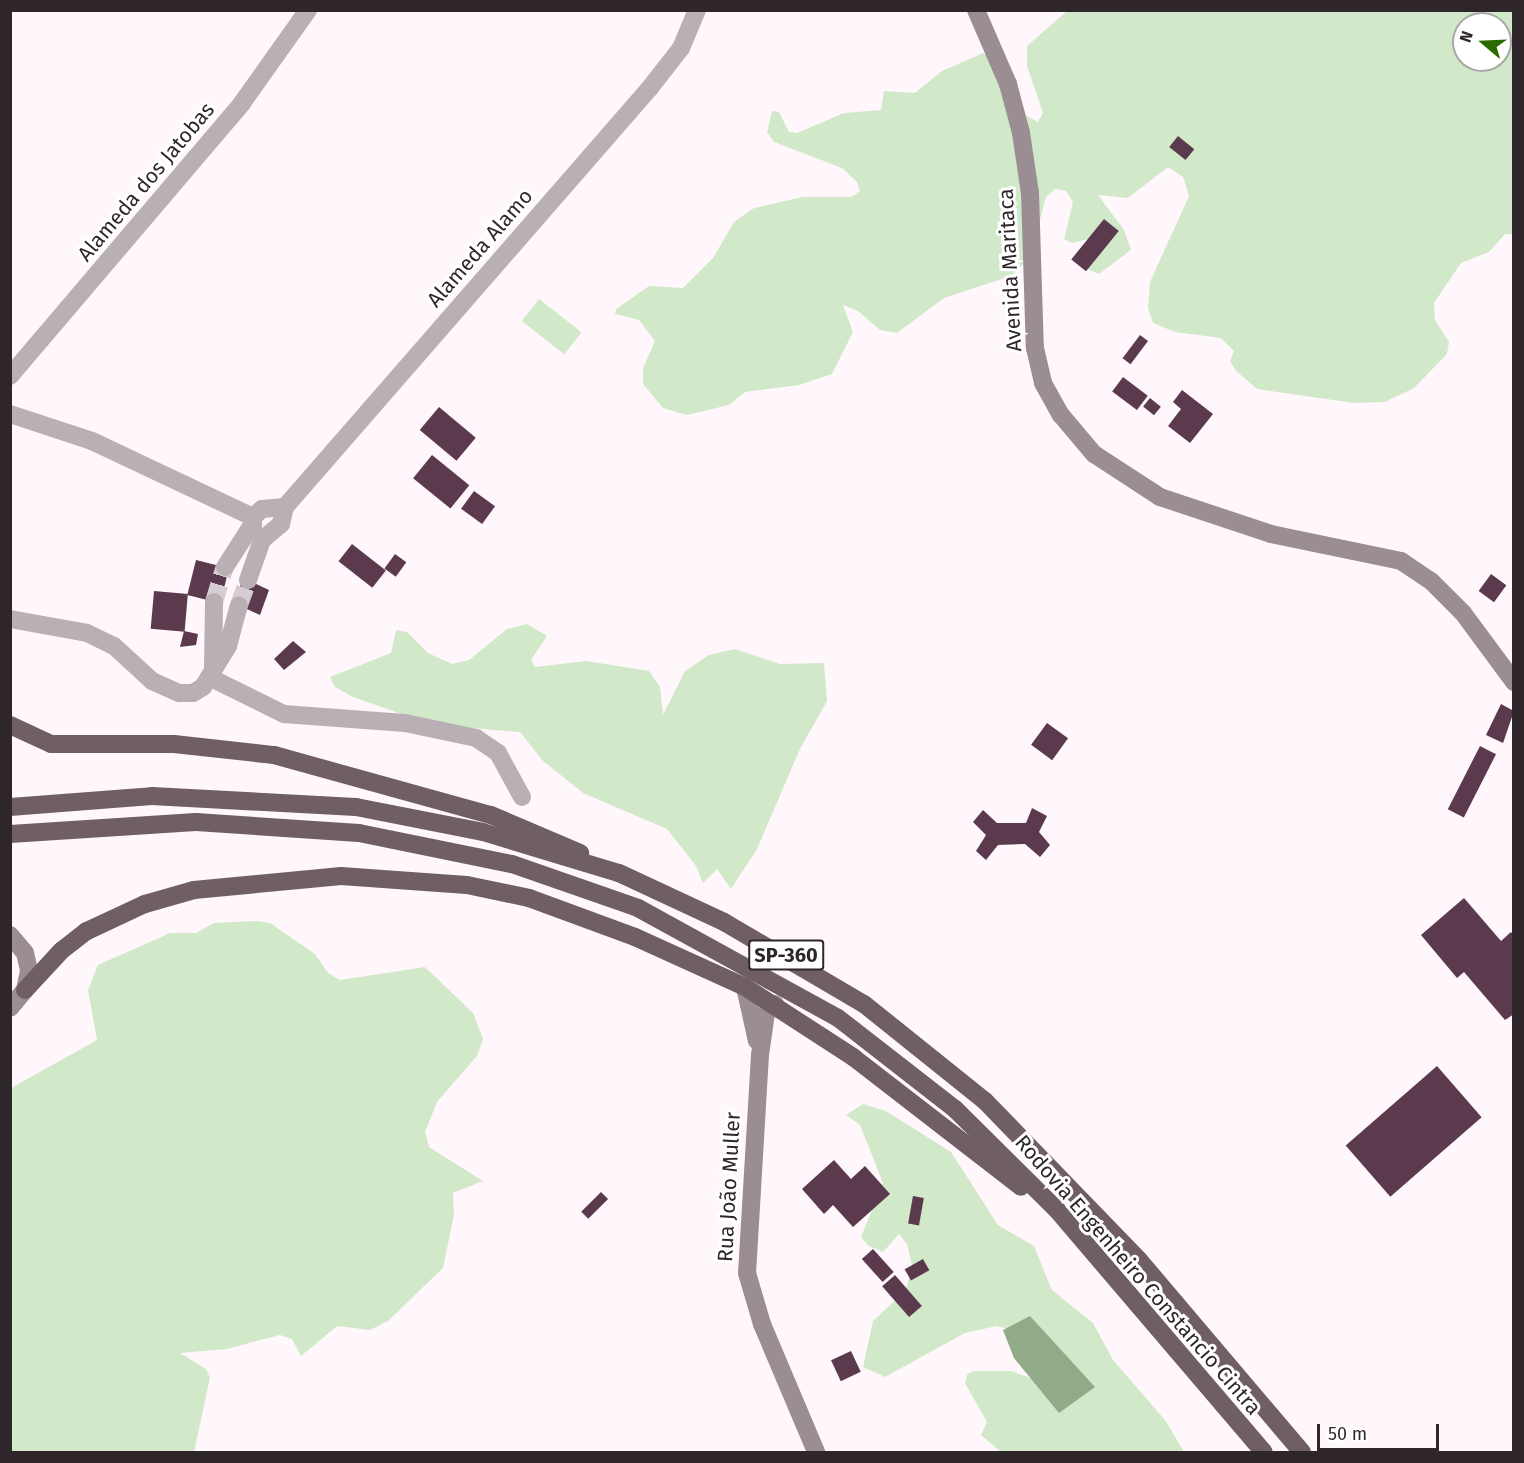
<!DOCTYPE html>
<meta charset="utf-8">
<style>
body{margin:0}
#map{position:relative;width:1524px;height:1463px;overflow:hidden;background:#fff7fb;font-family:"Fira Sans",sans-serif}
div>[style]{position:absolute}
.green>*{inset:0;background:#d1e9c9;transform-origin:0 0}
.water>*{inset:0;background:#91aa88}
.building>*{inset:0;background:#5c3a4d;transform-origin:0 0}
.street-tunnel>*{height:18px;margin-top:-9px;transform-origin:0;background:repeating-linear-gradient(90deg,#d5cdd1 0 18px,transparent 0 27px)}
.street>*{height:18px;margin:-9px;padding:0 9px;transform-origin:9px;border-radius:9px;background:#b9b0b5}
.secondary>*{height:18px;margin:-9px;padding:0 9px;transform-origin:9px;border-radius:9px;background:#9a8d93}
.highway>*{height:18px;margin:-9px;padding:0 9px;transform-origin:9px;border-radius:9px;background:#705e67}
span{translate:-50% -50%;white-space:nowrap;text-align:center;line-height:1.15;-webkit-text-stroke:6px #fff;paint-order:stroke}
.shield-label span{padding:2px 4px;background:#fff;border:2px solid;border-radius:4px;-webkit-text-stroke-width:0}
.shield-label{font-size:20px;color:#2e262a;font-weight:700}
.street-label{font-size:21px;color:#2e262a}
.frame{position:absolute;inset:0;border:12px solid #2e262a;pointer-events:none}
.north{position:absolute;left:1452px;top:12px;width:60px;height:60px;box-sizing:border-box;background:#fff;border:2px solid #aba8aa;border-radius:50%;rotate:289deg;font-size:16px;font-weight:700;line-height:24px;text-align:center;color:#2e262a}
.north::after{content:'';display:block;margin:auto;width:21px;height:27px;background:#2a6b00;clip-path:polygon(50% 0,100% 100%,50% 72%,0 100%)}
.scale{position:absolute;left:1317px;top:1424px;width:122px;height:27px;box-sizing:border-box;border:3px solid #2e262a;border-top:0;padding-left:8px;font-size:18px;line-height:21px;white-space:nowrap;color:#2e262a;-webkit-text-stroke:4px #fff;paint-order:stroke}
</style>
<div id="map">
<div class="green">
<div style="clip-path:polygon(evenodd,1067px 11px,1513px 11px,1513px 234px,1505px 234px,1489px 252px,1461px 263px,1434px 303px,1435px 320px,1449px 342px,1447px 354px,1414px 388px,1385px 402px,1354px 403px,1257px 389px,1236px 371px,1230px 361px,1234px 351px,1221px 338px,1175px 332px,1153px 323px,1148px 308px,1150px 282px,1189px 196px,1183px 177px,1168px 167px,1128px 198px,1098px 195px,1124px 230px,1131px 250px,1099px 274px,1087px 269px,1097px 237px,1072px 243px,1064px 239px,1073px 202px,1066px 191px,1055px 189px,1046px 197px,1030px 257px,1011px 276px,944px 298px,897px 333px,880px 330px,858px 311px,843px 305px,853px 332px,832px 374px,799px 385px,745px 392px,729px 405px,687px 415px,663px 408px,643px 384px,643px 368px,655px 341px,639px 320px,615px 314px,616px 309px,649px 286px,683px 288px,713px 258px,734px 222px,754px 208px,802px 197px,851px 197px,860px 191px,857px 182px,842px 168px,774px 142px,767px 132px,772px 111px,779px 112px,789px 132px,797px 133px,844px 113px,881px 110px,884px 91px,915px 93px,942px 71px,983px 53px,998px 62px,1019px 112px,1038px 122px,1043px 113px,1027px 66px,1027px 46px,1067px 11px,1464px 24px,1500px 24px,1500px 60px,1464px 60px,1464px 24px)"></div>
<div style="left:539px;top:299px;width:54px;height:28px;rotate:38deg"></div>
<div style="clip-path:polygon(527px 624px,547px 636px,531px 660px,535px 667px,586px 661px,649px 671px,660px 687px,663px 715px,685px 671px,709px 655px,735px 649px,780px 664px,824px 663px,827px 701px,800px 749px,757px 849px,731px 889px,717px 869px,703px 883px,696px 866px,667px 829px,583px 793px,542px 760px,520px 732px,433px 725px,353px 697px,335px 687px,330px 677px,391px 653px,396px 630px,407px 632px,428px 653px,452px 664px,469px 660px,507px 629px)"></div>
<div style="clip-path:polygon(258px 921px,270px 923px,315px 954px,328px 973px,340px 980px,425px 967px,473px 1013px,483px 1039px,477px 1056px,437px 1102px,425px 1132px,429px 1147px,483px 1181px,453px 1193px,454px 1215px,443px 1268px,388px 1321px,370px 1330px,337px 1326px,301px 1356px,292px 1339px,280px 1335px,227px 1349px,180px 1353px,206px 1369px,210px 1378px,194px 1452px,11px 1452px,11px 1088px,97px 1040px,88px 990px,98px 965px,170px 933px,196px 933px,214px 923px)"></div>
<div style="clip-path:polygon(863px 1104px,886px 1111px,951px 1152px,998px 1225px,1034px 1246px,1052px 1290px,1093px 1323px,1113px 1360px,1165px 1420px,1184px 1452px,1001px 1452px,981px 1435px,987px 1422px,965px 1383px,967px 1375px,973px 1371px,1011px 1371px,1059px 1388px,1015px 1331px,997px 1326px,965px 1333px,885px 1377px,863px 1367px,873px 1321px,906px 1290px,912px 1265px,907px 1244px,899px 1234px,883px 1252px,869px 1246px,861px 1237px,883px 1183px,860px 1125px,846px 1115px)"></div>
</div>
<div class="water">
<div style="clip-path:polygon(1030px 1316px,1095px 1387px,1059px 1413px,1014px 1358px,1003px 1330px)"></div>
</div>
<div class="building">
<div style="left:1178px;top:136px;width:21px;height:14px;rotate:39deg"></div>
<div style="left:1104px;top:219px;width:19px;height:52px;rotate:39deg"></div>
<div style="left:1140px;top:335px;width:10px;height:29px;rotate:37deg"></div>
<div style="left:1123px;top:377px;width:31px;height:18px;rotate:37deg"></div>
<div style="clip-path:polygon(1182px 390px,1213px 414px,1190px 443px,1168px 426px,1181px 409px,1173px 402px)"></div>
<div style="left:1150px;top:398px;width:14px;height:11px;rotate:39deg"></div>
<div style="left:439px;top:407px;width:48px;height:30px;rotate:40deg"></div>
<div style="left:432px;top:455px;width:48px;height:30px;rotate:39deg"></div>
<div style="left:474px;top:491px;width:26px;height:22px;rotate:36deg"></div>
<div style="left:352px;top:544px;width:43px;height:22px;rotate:38deg"></div>
<div style="left:395px;top:554px;width:14px;height:18px;rotate:36deg"></div>
<div style="left:196px;top:560px;width:34px;height:36px;rotate:14deg"></div>
<div style="left:1491px;top:574px;width:19px;height:21px;rotate:36deg"></div>
<div style="clip-path:polygon(243px 578px,269px 590px,260px 615px,234px 603px)"></div>
<div style="left:154px;top:591px;width:34px;height:38px;rotate:5deg"></div>
<div style="clip-path:polygon(184px 631px,198px 634px,196px 645px,180px 647px)"></div>
<div style="clip-path:polygon(293px 641px,306px 652px,284px 670px,274px 659px)"></div>
<div style="clip-path:polygon(1501px 704px,1514px 711px,1503px 743px,1486px 735px)"></div>
<div style="left:1047px;top:723px;width:26px;height:27px;rotate:36deg"></div>
<div style="left:1480px;top:746px;width:18px;height:71px;rotate:27deg"></div>
<div style="clip-path:polygon(1032px 808px,1047px 816px,1039px 832px,1050px 845px,1040px 857px,1025px 844px,998px 845px,986px 860px,976px 851px,986px 835px,973px 822px,983px 810px,997px 823px,1026px 823px)"></div>
<div style="clip-path:polygon(1464px 898px,1501px 941px,1511px 932px,1514px 936px,1514px 1014px,1505px 1020px,1464px 972px,1457px 978px,1421px 935px)"></div>
<div style="left:1437px;top:1066px;width:68px;height:121px;rotate:49deg"></div>
<div style="clip-path:polygon(834px 1160px,851px 1179px,865px 1166px,890px 1194px,853px 1227px,833px 1205px,824px 1214px,802px 1189px)"></div>
<div style="left:601px;top:1192px;width:10px;height:28px;rotate:45deg"></div>
<div style="left:913px;top:1196px;width:11px;height:28px;rotate:10deg"></div>
<div style="left:873px;top:1249px;width:31px;height:15px;rotate:48deg"></div>
<div style="left:923px;top:1259px;width:13px;height:21px;rotate:61deg"></div>
<div style="left:895px;top:1275px;width:41px;height:17px;rotate:49deg"></div>
<div style="left:851px;top:1351px;width:23px;height:22px;rotate:65deg"></div>
</div>
<div class="street-tunnel">
<div style="left:214px;top:602px;width:37px;rotate:-73deg"></div>
<div style="left:239px;top:605px;width:27px;rotate:-70deg"></div>
</div>
<div class="street">
<div style="left:10px;top:376px;width:358px;rotate:-49.6deg"></div>
<div style="left:242px;top:103px;width:114px;rotate:-54.6deg"></div>
<div style="left:10px;top:414px;width:86px;rotate:18.2deg"></div>
<div style="left:92px;top:441px;width:178px;rotate:25.3deg"></div>
<div style="left:253px;top:527px;width:10px;rotate:-90deg"></div>
<div style="left:253px;top:517px;width:12px;rotate:-42deg"></div>
<div style="left:262px;top:509px;width:23px;rotate:-5deg"></div>
<div style="left:225px;top:567px;width:50px;rotate:-57.3deg"></div>
<div style="left:248px;top:580px;width:42px;rotate:-70.7deg"></div>
<div style="left:262px;top:540px;width:25px;rotate:-40deg"></div>
<div style="left:281px;top:524px;width:17px;rotate:-77deg"></div>
<div style="left:285px;top:507px;width:554px;rotate:-48.95deg"></div>
<div style="left:649px;top:89px;width:52px;rotate:-52deg"></div>
<div style="left:681px;top:48px;width:41px;rotate:-67.2deg"></div>
<div style="left:10px;top:619px;width:78px;rotate:10.3deg"></div>
<div style="left:87px;top:633px;width:30px;rotate:26deg"></div>
<div style="left:114px;top:646px;width:52px;rotate:42.6deg"></div>
<div style="left:152px;top:681px;width:30px;rotate:24deg"></div>
<div style="left:179px;top:693px;width:14px"></div>
<div style="left:193px;top:693px;width:12px;rotate:-31deg"></div>
<div style="left:203px;top:687px;width:48px;rotate:-58.6deg"></div>
<div style="left:228px;top:646px;width:42px;rotate:-75deg"></div>
<div style="left:213px;top:669px;width:67px;rotate:-89.1deg"></div>
<div style="left:209px;top:677px;width:84px;rotate:26.3deg"></div>
<div style="left:284px;top:714px;width:121px;rotate:4.3deg"></div>
<div style="left:405px;top:723px;width:73px;rotate:11.9deg"></div>
<div style="left:476px;top:738px;width:27px;rotate:34deg"></div>
<div style="left:498px;top:753px;width:50px;rotate:61.4deg"></div>
</div>
<div class="secondary">
<div style="left:976px;top:10px;width:81px;rotate:66.6deg"></div>
<div style="left:1008px;top:84px;width:51px;rotate:75.1deg"></div>
<div style="left:1021px;top:133px;width:61px;rotate:81.5deg"></div>
<div style="left:1030px;top:193px;width:155px;rotate:88.2deg"></div>
<div style="left:1035px;top:348px;width:36px;rotate:77deg"></div>
<div style="left:1043px;top:383px;width:37px;rotate:61deg"></div>
<div style="left:1061px;top:415px;width:51px;rotate:49.8deg"></div>
<div style="left:1094px;top:454px;width:79px;rotate:33.1deg"></div>
<div style="left:1160px;top:497px;width:117px;rotate:18.4deg"></div>
<div style="left:1271px;top:534px;width:133px;rotate:11.7deg"></div>
<div style="left:1401px;top:561px;width:36px;rotate:34deg"></div>
<div style="left:1431px;top:581px;width:45px;rotate:45deg"></div>
<div style="left:1463px;top:613px;width:86px;rotate:53.5deg"></div>
<div style="left:10px;top:935px;width:23px;rotate:50deg"></div>
<div style="left:25px;top:953px;width:18px;rotate:77deg"></div>
<div style="left:29px;top:971px;width:19px;rotate:102deg"></div>
<div style="left:25px;top:990px;width:23px;rotate:130deg"></div>
<div style="left:745px;top:987px;width:55px;rotate:77.5deg"></div>
<div style="left:775px;top:1004px;width:13px;rotate:135deg"></div>
<div style="left:766px;top:1013px;width:42px;rotate:98.1deg"></div>
<div style="left:760px;top:1055px;width:218px;rotate:93.4deg"></div>
<div style="left:747px;top:1273px;width:53px;rotate:73.6deg"></div>
<div style="left:762px;top:1324px;width:139px;rotate:67.1deg"></div>
</div>
<div class="highway">
<div style="left:10px;top:725px;width:45px;rotate:24.9deg"></div>
<div style="left:51px;top:744px;width:123px"></div>
<div style="left:174px;top:744px;width:101px;rotate:6.3deg"></div>
<div style="left:274px;top:755px;width:225px;rotate:15.5deg"></div>
<div style="left:491px;top:815px;width:97px;rotate:23.1deg"></div>
<div style="left:10px;top:807px;width:142px;rotate:-4.4deg"></div>
<div style="left:152px;top:796px;width:204px;rotate:3.1deg"></div>
<div style="left:356px;top:807px;width:129px;rotate:11.1deg"></div>
<div style="left:483px;top:832px;width:142px;rotate:16.8deg"></div>
<div style="left:619px;top:873px;width:116px;rotate:25deg"></div>
<div style="left:724px;top:922px;width:162px;rotate:30.4deg"></div>
<div style="left:864px;top:1004px;width:155px;rotate:38.7deg"></div>
<div style="left:985px;top:1101px;width:221px;rotate:45.9deg"></div>
<div style="left:1139px;top:1260px;width:252px;rotate:49.7deg"></div>
<div style="left:10px;top:834px;width:186px;rotate:-3.7deg"></div>
<div style="left:196px;top:822px;width:163px;rotate:3.9deg"></div>
<div style="left:359px;top:833px;width:156px;rotate:11.5deg"></div>
<div style="left:512px;top:864px;width:133px;rotate:19.2deg"></div>
<div style="left:638px;top:908px;width:228px;rotate:28.8deg"></div>
<div style="left:838px;top:1018px;width:148px;rotate:37.9deg"></div>
<div style="left:955px;top:1109px;width:144px;rotate:44.7deg"></div>
<div style="left:1057px;top:1210px;width:318px;rotate:49.5deg"></div>
<div style="left:25px;top:990px;width:53px;rotate:-47.3deg"></div>
<div style="left:61px;top:951px;width:33px;rotate:-38deg"></div>
<div style="left:87px;top:931px;width:64px;rotate:-25deg"></div>
<div style="left:145px;top:904px;width:51px;rotate:-15.9deg"></div>
<div style="left:194px;top:890px;width:148px;rotate:-5.4deg"></div>
<div style="left:341px;top:876px;width:126px;rotate:4.1deg"></div>
<div style="left:467px;top:885px;width:63px;rotate:11.8deg"></div>
<div style="left:529px;top:898px;width:113px;rotate:20.2deg"></div>
<div style="left:635px;top:937px;width:121px;rotate:24.4deg"></div>
<div style="left:745px;top:987px;width:129px;rotate:32.9deg"></div>
<div style="left:853px;top:1057px;width:212px;rotate:37.7deg"></div>
</div>
<div class="shield-label">
<span style="left:786px;top:955px">SP-360</span>
</div>
<div class="street-label">
<span style="left:146px;top:182px;rotate:-50deg">Alameda dos Jatobas</span>
<span style="left:480px;top:248px;rotate:-49deg">Alameda Alamo</span>
<span style="left:1010px;top:270px;rotate:-93deg">Avenida Maritaca</span>
<span style="left:729px;top:1187px;rotate:-87deg">Rua João Muller</span>
<span style="left:1138px;top:1275px;rotate:49deg">Rodovia Engenheiro Constancio Cintra</span>
</div>
<div class="frame"></div>
<div class="north">N</div>
<div class="scale">50 m</div>
</div>
